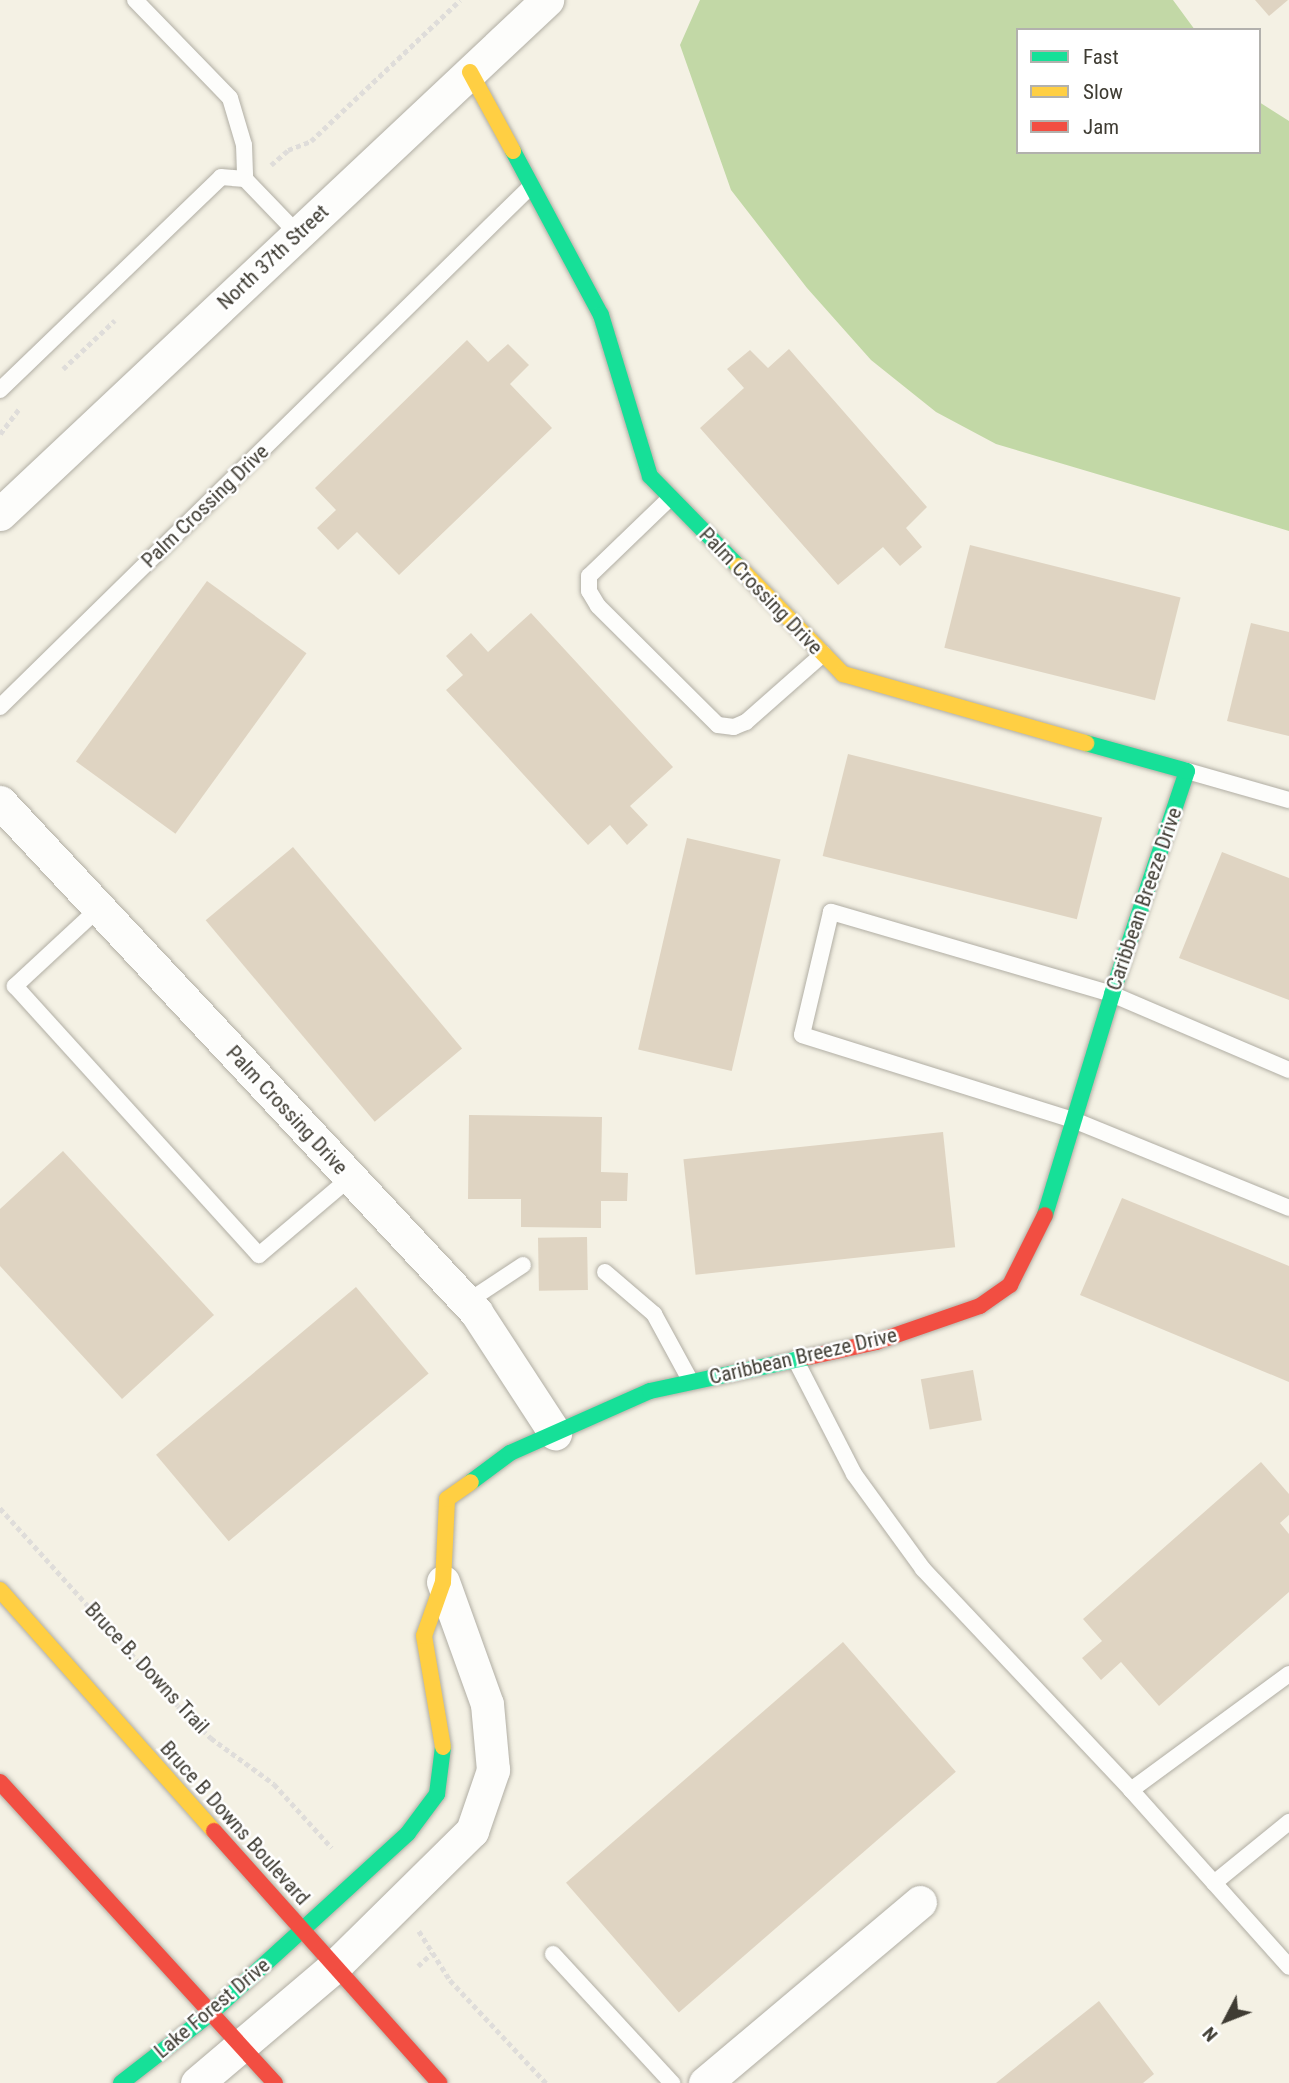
<!DOCTYPE html>
<style>
body{margin:0}
#map{position:relative;width:1289px;height:2083px;overflow:hidden;background:#f4f1e4;font-family:"Roboto Condensed",sans-serif}
div>[style]{position:absolute}
.water>*{inset:0;background:#c2d8a6}
.building>*{inset:0;background:#dfd4c2;transform-origin:0 0}
.path>*{height:4.5px;margin-top:-2.25px;transform-origin:0;background:repeating-linear-gradient(90deg,#dfddda 0 5px,transparent 0 8.5px)}
.roads{filter:drop-shadow(0 0 2px #b1aea4) drop-shadow(0 0 2px #b1aea4)}
.lane>*{height:16px;margin:-8px;padding:0 8px;transform-origin:8px;border-radius:8px;background:#fdfdfb}
.street>*{height:33px;margin:-16.5px;padding:0 16.5px;transform-origin:16.5px;border-radius:16.5px;background:#fdfdfb}
.fast>*{height:16px;margin:-8px;padding:0 8px;transform-origin:8px;border-radius:8px;background:#16e098}
.slow>*{height:16px;margin:-8px;padding:0 8px;transform-origin:8px;border-radius:8px;background:#ffcf43}
.jam>*{height:16px;margin:-8px;padding:0 8px;transform-origin:8px;border-radius:8px;background:#f24e42}
span{translate:-50% -50%;white-space:nowrap;text-align:center;line-height:1.15;-webkit-text-stroke:5px #fff;paint-order:stroke}
.street-label{font-size:21px;color:#3f3c33}
.legend{position:absolute;left:1016px;top:28px;width:245px;height:126px;box-sizing:border-box;background:#fff;border:2px solid #b2b1ad;margin:0;padding:9px 12px;list-style:none;font-size:21px;color:#3f3c33}
.legend li{display:flex;align-items:center;gap:14px;height:35px}
.legend b{width:35px;border:2px solid #b2b1ad}
.north{position:absolute;left:1191px;top:1985px;width:70px;height:70px;-webkit-text-stroke:5px #fff;paint-order:stroke;rotate:228deg;font-size:19px;font-weight:700;line-height:28px;text-align:center;color:#3f3c33}
.north::after{content:'';display:block;margin:auto;width:24px;height:32px;background:#3f3c33;clip-path:polygon(50% 0,100% 100%,50% 72%,0 100%)}
</style>
<div id="map">
<div class="water">
<div style="clip-path:polygon(700px 0,1173px 0,1195px 30px,1018px 30px,1018px 152px,1259px 152px,1259px 102px,1289px 121px,1289px 531px,996px 444px,936px 412px,871px 360px,807px 288px,731px 190px,680px 45px)"></div>
</div>
<div class="building">
<div style="clip-path:polygon(1255px 0,1288px 0,1269px 16px)"></div>
<div style="clip-path:polygon(467px 340px,488px 362px,508px 344px,529px 365px,510px 384px,552px 428px,399px 575px,357px 532px,338px 550px,317px 528px,336px 510px,315px 488px)"></div>
<div style="clip-path:polygon(789px 349px,927px 507px,906px 528px,922px 547px,900px 566px,883px 547px,838px 585px,700px 428px,744px 388px,727px 369px,750px 350px,768px 368px)"></div>
<div style="left:970px;top:545px;width:217px;height:106px;rotate:14deg"></div>
<div style="left:207px;top:581px;width:123px;height:223px;rotate:36deg"></div>
<div style="clip-path:polygon(531px 613px,673px 767px,630px 806px,648px 825px,627px 845px,610px 825px,588px 845px,446px 690px,463px 675px,446px 656px,471px 633px,488px 652px)"></div>
<div style="clip-path:polygon(1251px 623px,1289px 632px,1289px 736px,1227px 721px)"></div>
<div style="left:848px;top:754px;width:262px;height:105px;rotate:14deg"></div>
<div style="left:687px;top:838px;width:96px;height:217px;rotate:13deg"></div>
<div style="left:293px;top:847px;width:263px;height:114px;rotate:50deg"></div>
<div style="clip-path:polygon(1222px 852px,1289px 878px,1289px 1000px,1179px 958px)"></div>
<div style="clip-path:polygon(469px 1115px,602px 1117px,601px 1172px,628px 1173px,627px 1201px,601px 1201px,601px 1228px,521px 1227px,521px 1199px,468px 1199px)"></div>
<div style="left:943px;top:1132px;width:116px;height:261px;rotate:84deg"></div>
<div style="clip-path:polygon(63px 1151px,214px 1315px,122px 1399px,0 1266px,0 1209px)"></div>
<div style="clip-path:polygon(1122px 1198px,1289px 1266px,1289px 1382px,1080px 1295px)"></div>
<div style="left:587px;top:1237px;width:53px;height:49px;rotate:89deg"></div>
<div style="left:356px;top:1287px;width:113px;height:261px;rotate:50deg"></div>
<div style="left:973px;top:1370px;width:51px;height:53px;rotate:80deg"></div>
<div style="clip-path:polygon(1261px 1462px,1289px 1494px,1289px 1515px,1280px 1523px,1289px 1534px,1289px 1592px,1159px 1706px,1121px 1662px,1101px 1680px,1082px 1658px,1102px 1641px,1083px 1619px)"></div>
<div style="left:843px;top:1642px;width:172px;height:367px;rotate:49deg"></div>
<div style="clip-path:polygon(1099px 2001px,1154px 2074px,1143px 2083px,996px 2083px)"></div>
</div>
<div class="path">
<div style="left:271px;top:165px;width:23px;rotate:-41deg"></div>
<div style="left:288px;top:150px;width:25px;rotate:-21deg"></div>
<div style="left:311px;top:141px;width:205px;rotate:-43.4deg"></div>
<div style="left:63px;top:369px;width:71px;rotate:-43.3deg"></div>
<div style="left:0;top:434px;width:31px;rotate:-53deg"></div>
<div style="left:0;top:1508px;width:266px;rotate:48deg"></div>
<div style="left:178px;top:1706px;width:46px;rotate:44.1deg"></div>
<div style="left:211px;top:1738px;width:78px;rotate:36.1deg"></div>
<div style="left:274px;top:1784px;width:86px;rotate:47.8deg"></div>
<div style="left:419px;top:1931px;width:58px;rotate:57.7deg"></div>
<div style="left:450px;top:1980px;width:141px;rotate:47deg"></div>
<div style="left:418px;top:1966px;width:19px;rotate:-43deg"></div>
</div>
<div class="roads">
<div class="lane">
<div style="left:135px;top:0;width:136px;rotate:45.9deg"></div>
<div style="left:230px;top:98px;width:49px;rotate:73.4deg"></div>
<div style="left:244px;top:145px;width:34px;rotate:88deg"></div>
<div style="left:0;top:390px;width:307px;rotate:-43.9deg"></div>
<div style="left:221px;top:177px;width:24px;rotate:5deg"></div>
<div style="left:245px;top:179px;width:76px;rotate:46.1deg"></div>
<div style="left:670px;top:498px;width:112px;rotate:136.1deg"></div>
<div style="left:589px;top:576px;width:15px;rotate:90deg"></div>
<div style="left:589px;top:591px;width:17px;rotate:59deg"></div>
<div style="left:598px;top:606px;width:169px;rotate:44.8deg"></div>
<div style="left:718px;top:725px;width:16px;rotate:7deg"></div>
<div style="left:734px;top:727px;width:13px;rotate:-23deg"></div>
<div style="left:746px;top:722px;width:103px;rotate:-41.4deg"></div>
<div style="left:0;top:707px;width:741px;rotate:-44.45deg"></div>
<div style="left:1187px;top:771px;width:106px;rotate:15.9deg"></div>
<div style="left:99px;top:908px;width:115px;rotate:137.1deg"></div>
<div style="left:15px;top:986px;width:363px;rotate:47.8deg"></div>
<div style="left:259px;top:1255px;width:121px;rotate:-40.3deg"></div>
<div style="left:1289px;top:1070px;width:193px;rotate:-156.8deg"></div>
<div style="left:1112px;top:994px;width:293px;rotate:-163.7deg"></div>
<div style="left:831px;top:912px;width:126px;rotate:103.3deg"></div>
<div style="left:802px;top:1035px;width:287px;rotate:17.4deg"></div>
<div style="left:1076px;top:1121px;width:230px;rotate:22.2deg"></div>
<div style="left:605px;top:1272px;width:65px;rotate:40.6deg"></div>
<div style="left:654px;top:1314px;width:77px;rotate:61.4deg"></div>
<div style="left:467px;top:1302px;width:67px;rotate:-33.5deg"></div>
<div style="left:795px;top:1359px;width:129px;rotate:62.8deg"></div>
<div style="left:854px;top:1474px;width:117px;rotate:54deg"></div>
<div style="left:923px;top:1569px;width:303px;rotate:46.7deg"></div>
<div style="left:1131px;top:1790px;width:237px;rotate:48.2deg"></div>
<div style="left:1131px;top:1790px;width:196px;rotate:-36.3deg"></div>
<div style="left:1214px;top:1883px;width:97px;rotate:-39.1deg"></div>
<div style="left:553px;top:1954px;width:176px;rotate:47.3deg"></div>
</div>
<div class="street">
<div style="left:0;top:514px;width:751px;rotate:-43.22deg"></div>
<div style="left:0;top:802px;width:698px;rotate:46.97deg"></div>
<div style="left:476px;top:1312px;width:145px;rotate:56.9deg"></div>
<div style="left:197px;top:2083px;width:180px;rotate:-40.3deg"></div>
<div style="left:334px;top:1967px;width:194px;rotate:-44.6deg"></div>
<div style="left:472px;top:1831px;width:65px;rotate:-71deg"></div>
<div style="left:493px;top:1770px;width:66px;rotate:-95.2deg"></div>
<div style="left:487px;top:1704px;width:130px;rotate:-109.8deg"></div>
<div style="left:705px;top:2083px;width:281px;rotate:-40.1deg"></div>
</div>
<div class="fast">
<div style="left:513px;top:151px;width:186px;rotate:61.8deg"></div>
<div style="left:601px;top:315px;width:168px;rotate:73.1deg"></div>
<div style="left:650px;top:476px;width:126px;rotate:45.6deg"></div>
<div style="left:1045px;top:1215px;width:231px;rotate:-73.1deg"></div>
<div style="left:1112px;top:994px;width:235px;rotate:-71.4deg"></div>
<div style="left:1187px;top:771px;width:105px;rotate:-164.5deg"></div>
<div style="left:471px;top:1482px;width:49px;rotate:-36.6deg"></div>
<div style="left:510px;top:1453px;width:153px;rotate:-23.9deg"></div>
<div style="left:650px;top:1391px;width:163px;rotate:-12.1deg"></div>
<div style="left:121px;top:2083px;width:113px;rotate:-37.8deg"></div>
<div style="left:210px;top:2014px;width:268px;rotate:-42.4deg"></div>
<div style="left:408px;top:1833px;width:49px;rotate:-53.4deg"></div>
<div style="left:437px;top:1794px;width:47px;rotate:-82.7deg"></div>
</div>
<div class="slow">
<div style="left:470px;top:72px;width:90px;rotate:61.4deg"></div>
<div style="left:738px;top:566px;width:151px;rotate:45.8deg"></div>
<div style="left:843px;top:674px;width:253px;rotate:15.9deg"></div>
<div style="left:0;top:1590px;width:322px;rotate:48.4deg"></div>
<div style="left:443px;top:1747px;width:113px;rotate:-99.7deg"></div>
<div style="left:424px;top:1636px;width:57px;rotate:-70.6deg"></div>
<div style="left:443px;top:1582px;width:83px;rotate:-87.2deg"></div>
<div style="left:447px;top:1499px;width:29px;rotate:-35deg"></div>
</div>
<div class="jam">
<div style="left:809px;top:1357px;width:69px;rotate:-12.6deg"></div>
<div style="left:876px;top:1342px;width:110px;rotate:-19.1deg"></div>
<div style="left:980px;top:1306px;width:37px;rotate:-35deg"></div>
<div style="left:1010px;top:1285px;width:78px;rotate:-63.4deg"></div>
<div style="left:0;top:1782px;width:408px;rotate:47.6deg"></div>
<div style="left:214px;top:1831px;width:338px;rotate:48.2deg"></div>
</div>
</div>
<div class="street-label">
<span style="left:273px;top:257px;rotate:-43deg">North 37th Street</span>
<span style="left:205px;top:506px;rotate:-44deg">Palm Crossing Drive</span>
<span style="left:761px;top:591px;rotate:46deg">Palm Crossing Drive</span>
<span style="left:1144px;top:899px;rotate:-71deg">Caribbean Breeze Drive</span>
<span style="left:287px;top:1110px;rotate:47deg">Palm Crossing Drive</span>
<span style="left:803px;top:1356px;rotate:-13deg">Caribbean Breeze Drive</span>
<span style="left:147px;top:1668px;rotate:47deg">Bruce B. Downs Trail</span>
<span style="left:235px;top:1823px;rotate:48deg">Bruce B Downs Boulevard</span>
<span style="left:212px;top:2008px;rotate:-40deg">Lake Forest Drive</span>
</div>
<ul class="legend">
<li><b style="height:9px;background:#16e098"></b>Fast</li>
<li><b style="height:9px;background:#ffcf43"></b>Slow</li>
<li><b style="height:9px;background:#f24e42"></b>Jam</li>
</ul>
<div class="north">N</div>
</div>
